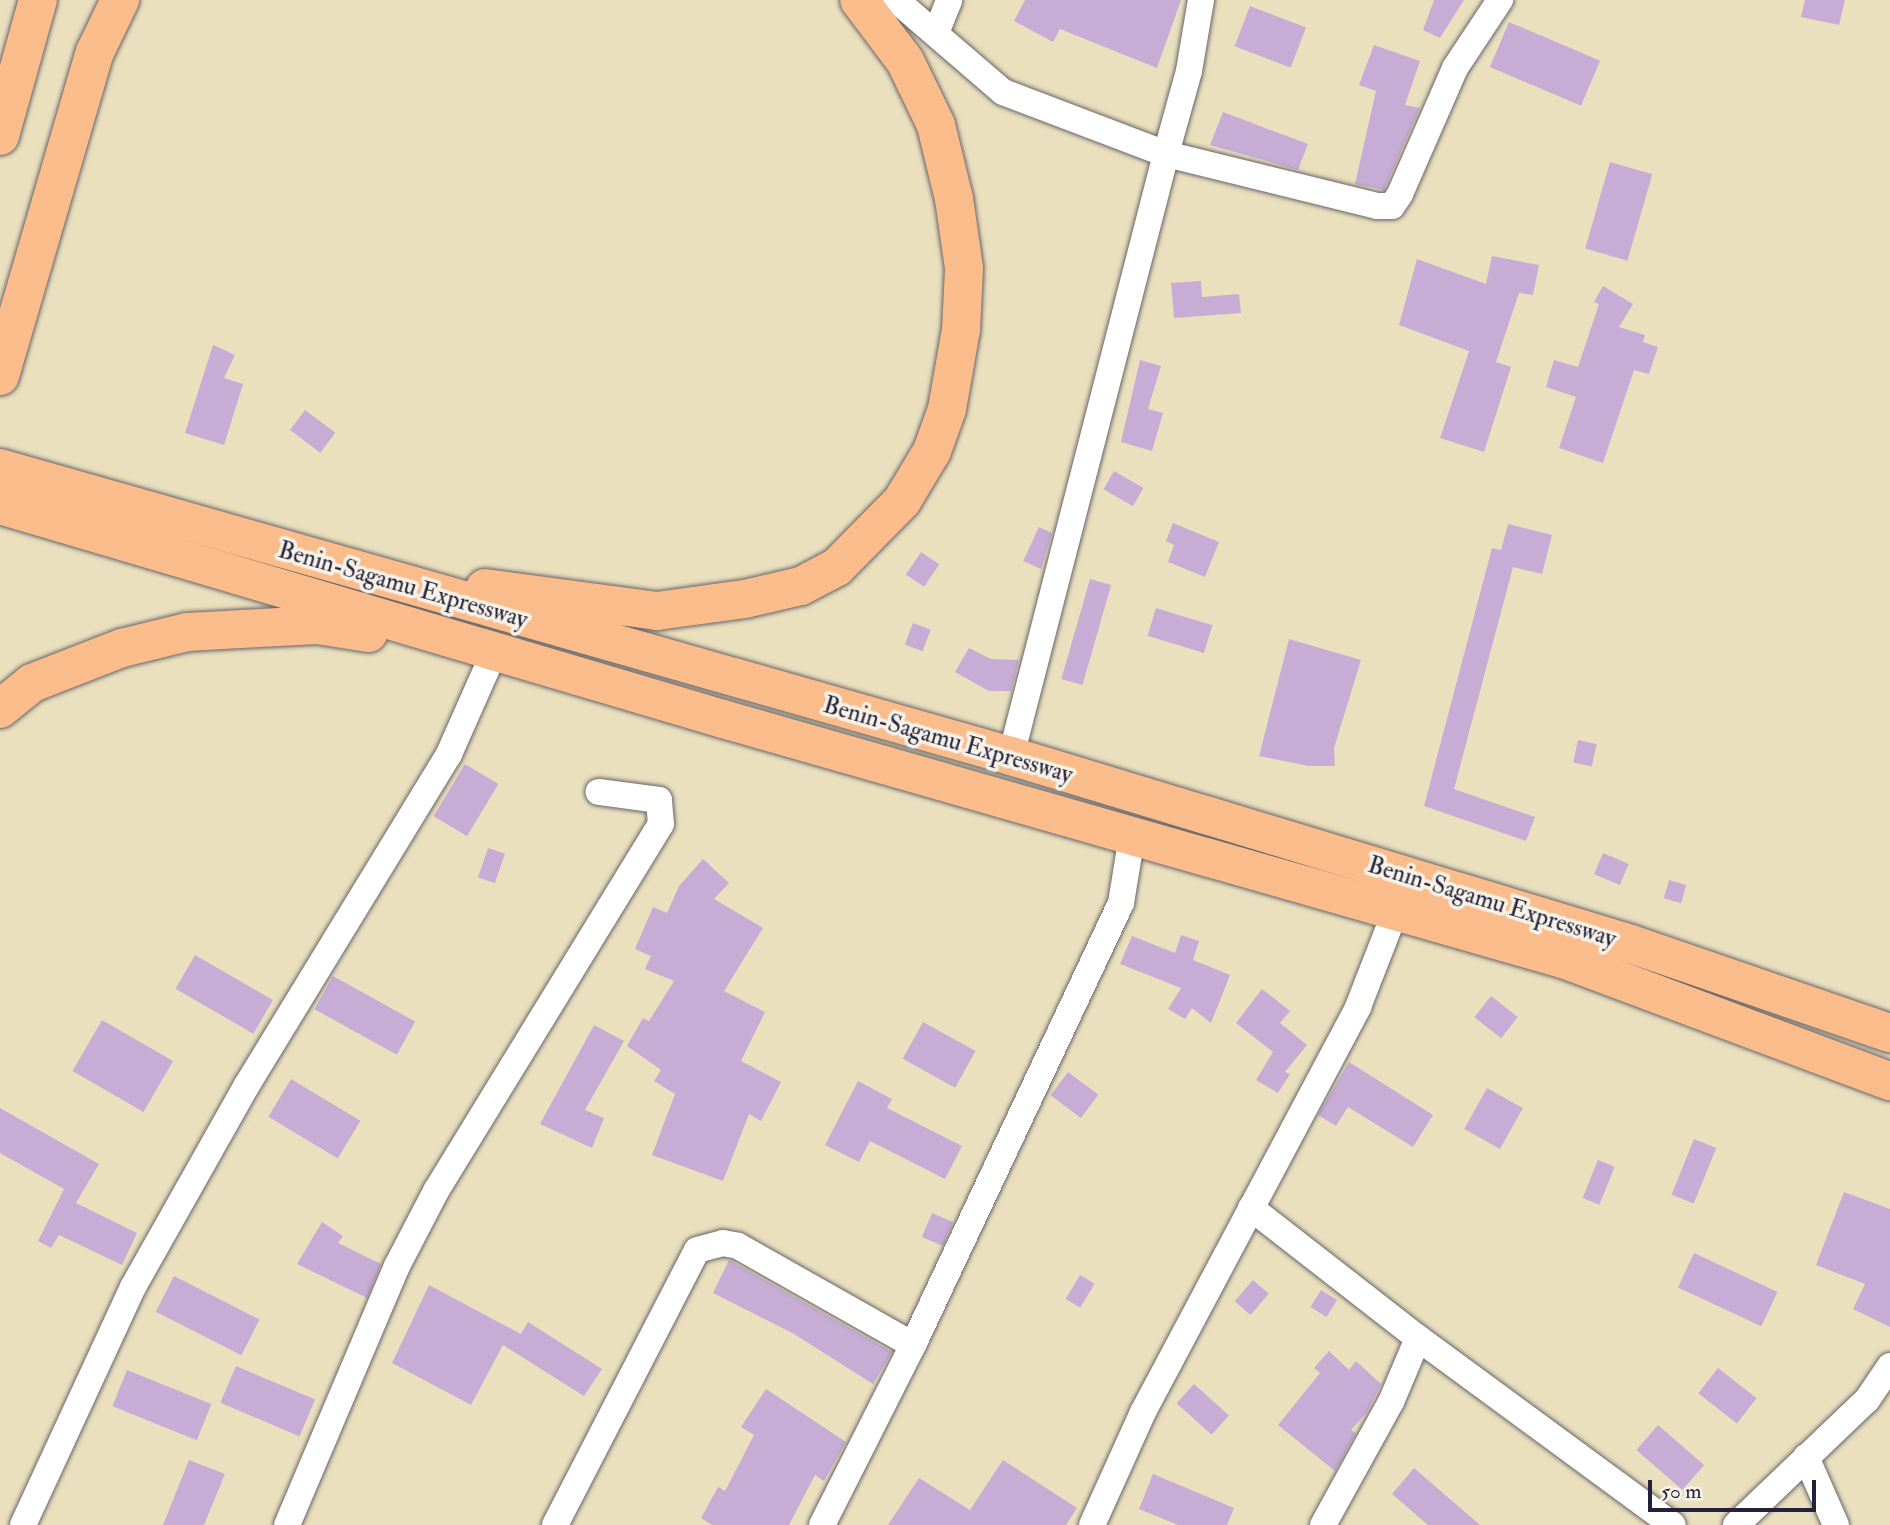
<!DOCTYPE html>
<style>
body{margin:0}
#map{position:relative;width:1890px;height:1525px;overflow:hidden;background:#eae0be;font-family:"IM FELL Double Pica",serif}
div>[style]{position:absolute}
.building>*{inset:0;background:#c7add6;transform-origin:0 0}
.roads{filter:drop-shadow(0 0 2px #686469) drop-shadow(0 0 2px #686469)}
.street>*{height:26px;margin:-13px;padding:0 13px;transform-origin:13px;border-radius:13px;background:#fff}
.highway>*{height:38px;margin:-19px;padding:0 19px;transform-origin:19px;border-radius:19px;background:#fabc8b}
span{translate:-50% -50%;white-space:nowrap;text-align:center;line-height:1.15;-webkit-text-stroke:7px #f7f3e8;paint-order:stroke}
.street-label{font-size:24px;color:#22223b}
.scale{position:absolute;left:1648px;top:1480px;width:168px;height:32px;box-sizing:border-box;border:4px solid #22223b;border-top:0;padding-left:9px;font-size:21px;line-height:24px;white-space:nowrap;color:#22223b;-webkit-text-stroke:5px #f7f3e8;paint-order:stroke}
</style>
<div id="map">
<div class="building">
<div style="clip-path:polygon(1025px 0,1181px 0,1157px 68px,1060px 29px,1053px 42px,1014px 21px)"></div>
<div style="clip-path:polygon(1434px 0,1464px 0,1440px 38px,1423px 30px)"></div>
<div style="clip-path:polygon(1805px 0,1845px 0,1839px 25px,1801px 17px)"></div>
<div style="left:1250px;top:6px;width:60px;height:43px;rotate:21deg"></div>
<div style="left:1509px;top:22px;width:99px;height:49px;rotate:23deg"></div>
<div style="clip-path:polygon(1374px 45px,1420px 61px,1405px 105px,1420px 108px,1384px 190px,1355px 184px,1376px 91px,1359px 85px)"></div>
<div style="clip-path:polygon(1223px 112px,1308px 144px,1298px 170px,1210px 145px)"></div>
<div style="left:1610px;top:162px;width:44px;height:90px;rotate:16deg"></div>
<div style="clip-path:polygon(1492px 256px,1539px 265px,1533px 295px,1519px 293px,1496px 362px,1511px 367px,1484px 452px,1440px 438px,1469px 351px,1399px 325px,1417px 259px,1486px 284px)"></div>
<div style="clip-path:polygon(1201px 281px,1202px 297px,1239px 294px,1241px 313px,1174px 318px,1171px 283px)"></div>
<div style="clip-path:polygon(1603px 286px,1633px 304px,1619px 327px,1645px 335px,1643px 342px,1658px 347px,1649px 374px,1634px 370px,1603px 463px,1559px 448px,1576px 397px,1546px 387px,1554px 360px,1578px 367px,1599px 304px,1594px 302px)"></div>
<div style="clip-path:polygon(213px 345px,235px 355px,224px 378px,243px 384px,224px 445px,185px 433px)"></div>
<div style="clip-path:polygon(1140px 360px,1161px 366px,1148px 409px,1163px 413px,1152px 451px,1121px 442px)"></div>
<div style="left:305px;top:410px;width:38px;height:25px;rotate:37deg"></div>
<div style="left:1114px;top:471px;width:34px;height:21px;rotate:30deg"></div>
<div style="clip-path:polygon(1173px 523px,1219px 542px,1205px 577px,1168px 562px,1174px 545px,1166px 541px)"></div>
<div style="clip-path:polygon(1508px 524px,1552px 535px,1542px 574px,1513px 567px,1454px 789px,1535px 817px,1526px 841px,1424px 806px,1492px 548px,1501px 550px)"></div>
<div style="clip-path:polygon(1039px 527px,1052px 533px,1041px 569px,1023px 561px)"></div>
<div style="left:921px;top:552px;width:22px;height:27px;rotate:34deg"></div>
<div style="left:1090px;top:579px;width:22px;height:104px;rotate:16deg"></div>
<div style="left:1156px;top:608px;width:59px;height:29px;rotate:17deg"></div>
<div style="left:913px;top:623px;width:19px;height:23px;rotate:21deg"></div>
<div style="clip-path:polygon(1289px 639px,1361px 660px,1334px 748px,1335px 766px,1309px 766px,1259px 756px)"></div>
<div style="clip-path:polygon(969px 648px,991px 659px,1019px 660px,1011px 691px,989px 691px,955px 672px)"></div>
<div style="left:1578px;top:740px;width:19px;height:23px;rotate:12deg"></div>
<div style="left:465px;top:764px;width:39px;height:61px;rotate:31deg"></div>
<div style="left:488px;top:848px;width:18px;height:31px;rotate:19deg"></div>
<div style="left:1603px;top:853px;width:28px;height:23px;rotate:23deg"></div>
<div style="clip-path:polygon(703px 859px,729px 883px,714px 899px,763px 928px,724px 991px,765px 1012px,741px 1061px,781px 1082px,761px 1121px,749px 1114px,723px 1181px,652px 1155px,675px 1094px,654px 1081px,661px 1070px,627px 1046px,643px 1018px,649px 1021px,674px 981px,645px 969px,651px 956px,635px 949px,653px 907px,667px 913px,679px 886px)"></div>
<div style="left:1669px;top:880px;width:18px;height:19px;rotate:16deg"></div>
<div style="clip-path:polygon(1181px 935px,1199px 941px,1193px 960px,1230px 975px,1211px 1023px,1192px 1008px,1185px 1019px,1168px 1009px,1181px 988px,1120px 964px,1132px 936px,1175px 953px)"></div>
<div style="left:195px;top:955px;width:90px;height:39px;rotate:30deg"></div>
<div style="left:333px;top:976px;width:94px;height:38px;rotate:29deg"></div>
<div style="clip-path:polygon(1262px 989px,1290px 1011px,1280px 1023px,1307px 1045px,1285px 1072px,1290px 1074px,1278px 1093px,1256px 1080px,1273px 1052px,1236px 1023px)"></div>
<div style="left:1491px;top:996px;width:34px;height:27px;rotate:38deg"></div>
<div style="left:102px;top:1020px;width:82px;height:59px;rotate:30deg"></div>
<div style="left:923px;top:1022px;width:60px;height:42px;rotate:29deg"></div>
<div style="clip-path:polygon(594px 1025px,624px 1041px,585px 1110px,604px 1118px,592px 1148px,540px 1124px)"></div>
<div style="clip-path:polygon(1349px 1062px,1433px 1115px,1413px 1147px,1348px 1107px,1336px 1126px,1318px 1115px)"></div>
<div style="left:1068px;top:1072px;width:38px;height:29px;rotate:37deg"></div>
<div style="left:291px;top:1079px;width:81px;height:44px;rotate:31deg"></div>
<div style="clip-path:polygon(858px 1081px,892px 1099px,887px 1108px,962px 1146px,945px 1179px,870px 1141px,859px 1162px,825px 1145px)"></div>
<div style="left:1487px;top:1088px;width:41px;height:47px;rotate:29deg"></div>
<div style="clip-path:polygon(0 1108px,99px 1164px,76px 1203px,137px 1233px,122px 1265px,59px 1235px,51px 1248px,38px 1241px,64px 1189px,0 1153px)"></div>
<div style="left:1694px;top:1139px;width:24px;height:60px;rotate:22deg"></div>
<div style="left:1598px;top:1160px;width:18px;height:41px;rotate:22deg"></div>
<div style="clip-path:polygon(1844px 1192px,1890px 1209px,1890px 1327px,1853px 1309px,1865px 1284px,1816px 1265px)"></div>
<div style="left:932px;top:1213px;width:23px;height:26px;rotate:23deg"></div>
<div style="clip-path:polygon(322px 1222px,343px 1236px,338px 1243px,381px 1264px,367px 1298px,297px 1264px)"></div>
<div style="left:1694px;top:1253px;width:92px;height:38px;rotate:25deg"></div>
<div style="clip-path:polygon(729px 1260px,892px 1352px,873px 1384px,794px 1334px,713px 1293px)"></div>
<div style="left:1080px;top:1275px;width:17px;height:28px;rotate:31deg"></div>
<div style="left:174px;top:1276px;width:96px;height:40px;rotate:27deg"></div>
<div style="left:1253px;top:1280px;width:21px;height:28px;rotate:41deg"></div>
<div style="clip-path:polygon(429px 1285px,521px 1334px,528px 1322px,602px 1369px,584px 1396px,503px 1345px,471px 1405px,392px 1363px)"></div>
<div style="left:1321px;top:1290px;width:19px;height:20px;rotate:32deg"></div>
<div style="clip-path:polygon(1329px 1351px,1349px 1370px,1356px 1361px,1381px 1384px,1367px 1412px,1351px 1430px,1356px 1433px,1335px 1471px,1278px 1425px,1320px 1373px,1314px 1368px)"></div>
<div style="left:236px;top:1366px;width:86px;height:40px;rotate:23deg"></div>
<div style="left:1718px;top:1368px;width:49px;height:32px;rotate:38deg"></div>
<div style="left:127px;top:1370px;width:91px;height:39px;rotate:22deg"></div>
<div style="left:1194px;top:1384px;width:47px;height:26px;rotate:42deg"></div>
<div style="clip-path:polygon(766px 1389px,846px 1442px,824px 1481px,815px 1475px,789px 1525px,712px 1525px,701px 1518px,718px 1487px,725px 1491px,754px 1435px,741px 1427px)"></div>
<div style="left:1658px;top:1425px;width:61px;height:33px;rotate:41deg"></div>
<div style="clip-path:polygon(189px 1460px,225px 1474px,204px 1525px,163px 1525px)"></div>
<div style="clip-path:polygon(1003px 1460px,1077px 1508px,1066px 1525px,888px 1525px,919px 1478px,970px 1510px)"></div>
<div style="clip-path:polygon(1414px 1468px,1480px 1525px,1428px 1525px,1392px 1494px)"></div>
<div style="clip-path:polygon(1153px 1474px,1234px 1508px,1227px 1525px,1178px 1525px,1139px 1509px)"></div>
</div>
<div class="roads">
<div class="street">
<div style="left:896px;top:0;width:141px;rotate:40.7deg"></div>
<div style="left:1003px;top:92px;width:174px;rotate:20.8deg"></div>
<div style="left:1166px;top:154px;width:622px;rotate:104.44deg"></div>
<div style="left:1201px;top:0;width:72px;rotate:99.6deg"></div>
<div style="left:1189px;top:71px;width:86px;rotate:105.5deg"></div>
<div style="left:1166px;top:154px;width:217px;rotate:13.8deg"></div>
<div style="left:1377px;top:206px;width:15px"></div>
<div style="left:1392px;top:206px;width:14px;rotate:-56deg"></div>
<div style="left:1400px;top:194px;width:137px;rotate:-66.4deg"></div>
<div style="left:1455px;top:68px;width:82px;rotate:-56.5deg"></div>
<div style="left:936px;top:33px;width:35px;rotate:-68deg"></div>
<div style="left:1251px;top:1208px;width:212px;rotate:37.9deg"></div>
<div style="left:1418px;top:1338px;width:316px;rotate:36.3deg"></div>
<div style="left:1806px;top:1457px;width:74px;rotate:66.2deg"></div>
<div style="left:23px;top:1525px;width:262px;rotate:-65.2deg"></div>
<div style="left:133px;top:1287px;width:232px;rotate:-60.6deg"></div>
<div style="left:247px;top:1085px;width:388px;rotate:-58.6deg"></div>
<div style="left:449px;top:754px;width:114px;rotate:-66.1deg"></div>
<div style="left:287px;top:1525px;width:281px;rotate:-67deg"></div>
<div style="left:397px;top:1266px;width:85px;rotate:-62.5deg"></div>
<div style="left:436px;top:1191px;width:430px;rotate:-58.5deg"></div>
<div style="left:661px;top:824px;width:24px;rotate:-95deg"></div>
<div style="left:659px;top:800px;width:61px;rotate:-172.4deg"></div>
<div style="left:555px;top:1525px;width:309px;rotate:-62.7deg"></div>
<div style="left:697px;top:1250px;width:27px;rotate:-15deg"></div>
<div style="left:723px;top:1243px;width:15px;rotate:11deg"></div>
<div style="left:738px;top:1246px;width:201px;rotate:29.5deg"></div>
<div style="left:822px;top:1525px;width:202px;rotate:-63.2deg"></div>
<div style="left:913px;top:1345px;width:488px;rotate:-64.8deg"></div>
<div style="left:1121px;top:903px;width:68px;rotate:-80.7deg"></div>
<div style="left:1092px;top:1525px;width:124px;rotate:-65.7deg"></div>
<div style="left:1143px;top:1412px;width:459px;rotate:-62deg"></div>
<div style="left:1358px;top:1007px;width:102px;rotate:-68.7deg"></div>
<div style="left:1323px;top:1525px;width:141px;rotate:-61.1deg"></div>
<div style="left:1391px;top:1402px;width:69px;rotate:-67.1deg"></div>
<div style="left:1736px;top:1525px;width:181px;rotate:-43.7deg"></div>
<div style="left:1867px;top:1400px;width:41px;rotate:-55.9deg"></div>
</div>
<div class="highway">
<div style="left:0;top:136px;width:141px;rotate:-74.4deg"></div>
<div style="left:0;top:376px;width:338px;rotate:-73.7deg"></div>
<div style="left:95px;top:52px;width:58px;rotate:-64.3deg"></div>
<div style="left:0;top:468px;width:1051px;rotate:15.9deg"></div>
<div style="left:1011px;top:756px;width:648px;rotate:16.87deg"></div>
<div style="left:1631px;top:944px;width:274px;rotate:19deg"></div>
<div style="left:0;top:505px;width:754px;rotate:16.49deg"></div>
<div style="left:723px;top:719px;width:874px;rotate:15.95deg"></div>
<div style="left:1563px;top:959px;width:349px;rotate:20.5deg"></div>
<div style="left:485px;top:588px;width:174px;rotate:7.6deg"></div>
<div style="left:657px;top:611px;width:89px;rotate:-7.8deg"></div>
<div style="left:745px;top:599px;width:57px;rotate:-13.1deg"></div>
<div style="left:801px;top:586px;width:41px;rotate:-27.8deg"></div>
<div style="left:837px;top:567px;width:93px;rotate:-45.4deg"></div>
<div style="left:902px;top:501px;width:58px;rotate:-59deg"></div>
<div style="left:932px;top:451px;width:45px;rotate:-70.3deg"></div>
<div style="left:947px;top:409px;width:80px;rotate:-80deg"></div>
<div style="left:961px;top:330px;width:62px;rotate:-87.2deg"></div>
<div style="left:964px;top:268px;width:70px;rotate:-98.2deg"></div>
<div style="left:954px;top:199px;width:76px;rotate:-103.7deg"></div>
<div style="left:936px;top:125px;width:71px;rotate:-115.8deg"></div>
<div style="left:905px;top:61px;width:76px;rotate:-127deg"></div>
<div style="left:0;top:709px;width:41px;rotate:-39.1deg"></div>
<div style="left:32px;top:683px;width:97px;rotate:-21.3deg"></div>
<div style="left:122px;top:648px;width:67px;rotate:-13.8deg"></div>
<div style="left:187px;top:632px;width:130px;rotate:-3.1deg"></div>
<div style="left:317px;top:625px;width:52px;rotate:8.9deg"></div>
</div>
</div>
<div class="street-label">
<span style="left:403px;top:585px;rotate:16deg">Benin-Sagamu Expressway</span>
<span style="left:948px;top:740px;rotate:16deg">Benin-Sagamu Expressway</span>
<span style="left:1492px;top:902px;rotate:17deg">Benin-Sagamu Expressway</span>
</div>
<div class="scale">50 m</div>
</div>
